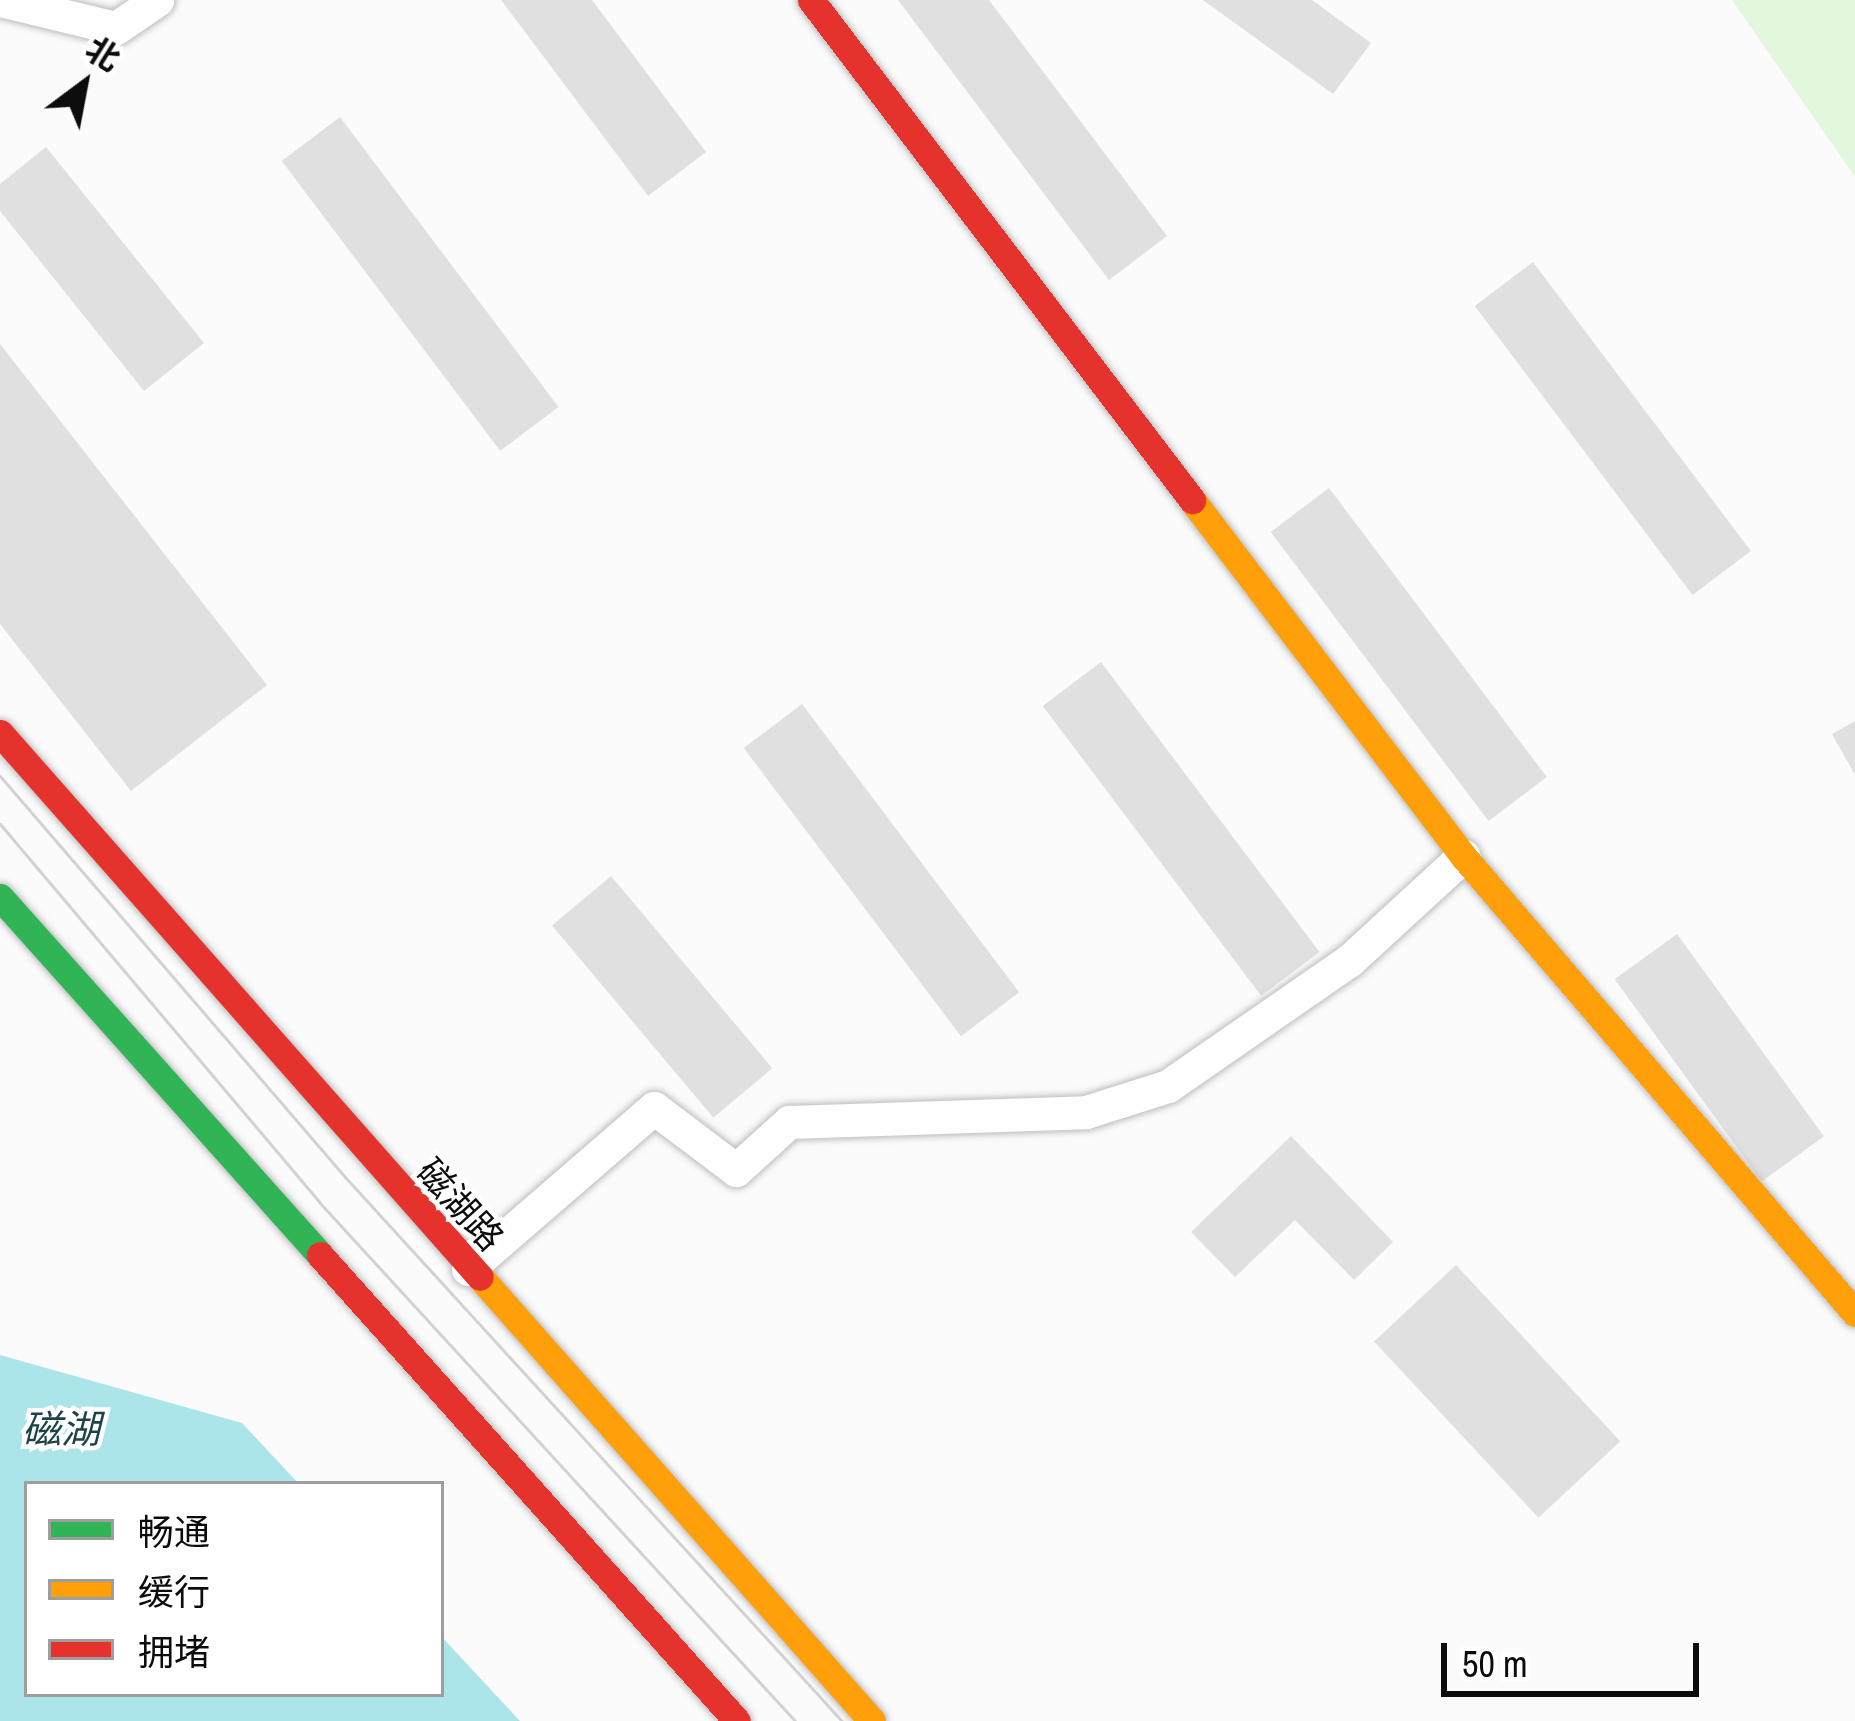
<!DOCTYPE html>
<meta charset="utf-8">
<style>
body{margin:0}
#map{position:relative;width:1855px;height:1721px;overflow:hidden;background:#fbfbfc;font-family:"Archivo Narrow","Noto Sans SC",sans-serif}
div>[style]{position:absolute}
.green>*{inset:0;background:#e2f7dd}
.water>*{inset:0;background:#ace5e9}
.building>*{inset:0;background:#e0e0e0;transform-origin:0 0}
.roads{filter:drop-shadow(0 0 3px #bebebe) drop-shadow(0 0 3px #bebebe)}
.street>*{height:33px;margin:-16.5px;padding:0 16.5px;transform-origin:16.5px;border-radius:16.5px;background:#fefeff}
.fast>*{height:27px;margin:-13.5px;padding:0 13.5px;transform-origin:13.5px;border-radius:13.5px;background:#30b455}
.slow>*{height:27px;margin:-13.5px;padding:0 13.5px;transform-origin:13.5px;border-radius:13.5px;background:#ff9f0a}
.jam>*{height:27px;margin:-13.5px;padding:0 13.5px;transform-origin:13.5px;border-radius:13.5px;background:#e5322d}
.tram>*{height:3px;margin:-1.5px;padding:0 1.5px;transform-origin:1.5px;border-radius:1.5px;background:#d2d2d2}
span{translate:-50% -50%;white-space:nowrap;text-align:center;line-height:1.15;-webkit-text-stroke:9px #fff;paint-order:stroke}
.street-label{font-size:36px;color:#0c0c0d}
.water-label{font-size:39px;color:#1c4346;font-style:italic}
.legend{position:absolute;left:24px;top:1481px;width:420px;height:216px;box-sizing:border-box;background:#fff;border:3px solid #9e9e9e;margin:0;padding:15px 21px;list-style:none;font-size:36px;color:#0c0c0d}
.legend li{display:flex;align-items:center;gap:24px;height:60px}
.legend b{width:60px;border:3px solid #9e9e9e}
.north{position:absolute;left:24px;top:24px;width:120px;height:120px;-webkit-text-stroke:9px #fff;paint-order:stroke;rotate:32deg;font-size:33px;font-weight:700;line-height:48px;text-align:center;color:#0c0c0d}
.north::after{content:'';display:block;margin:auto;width:42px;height:54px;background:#0c0c0d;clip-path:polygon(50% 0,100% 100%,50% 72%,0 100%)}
.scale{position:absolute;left:1441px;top:1643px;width:258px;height:54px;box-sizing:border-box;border:6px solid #0c0c0d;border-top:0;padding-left:15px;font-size:36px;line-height:42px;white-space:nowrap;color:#0c0c0d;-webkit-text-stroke:9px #fff;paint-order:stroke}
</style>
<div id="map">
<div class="green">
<div style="clip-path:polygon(1732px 0,1855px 0,1855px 177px)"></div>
</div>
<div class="water">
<div style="clip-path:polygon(0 1355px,242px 1423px,299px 1484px,27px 1484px,27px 1694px,441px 1694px,441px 1636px,520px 1721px,0 1721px)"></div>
</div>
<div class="building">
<div style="clip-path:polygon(501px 0,592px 0,706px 152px,648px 196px)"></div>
<div style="clip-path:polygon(898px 0,989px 0,1167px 236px,1109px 280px)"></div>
<div style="clip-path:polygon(1203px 0,1312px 0,1371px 43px,1333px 94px)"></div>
<div style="left:340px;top:117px;width:363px;height:73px;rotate:53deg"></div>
<div style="clip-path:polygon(46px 147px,204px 343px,144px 391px,0 211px,0 184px)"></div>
<div style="left:1533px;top:262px;width:362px;height:73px;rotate:53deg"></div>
<div style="clip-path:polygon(0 344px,267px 685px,131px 791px,0 624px)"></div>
<div style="left:1329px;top:488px;width:362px;height:73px;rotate:53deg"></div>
<div style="left:1101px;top:662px;width:363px;height:73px;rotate:53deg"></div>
<div style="left:802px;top:704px;width:361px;height:73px;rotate:53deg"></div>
<div style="clip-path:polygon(1855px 721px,1855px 775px,1832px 734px)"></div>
<div style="left:611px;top:876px;width:251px;height:77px;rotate:50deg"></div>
<div style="left:1677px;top:934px;width:250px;height:77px;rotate:54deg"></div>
<div style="clip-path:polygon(1291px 1136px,1393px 1242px,1354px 1280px,1295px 1220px,1235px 1277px,1191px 1232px)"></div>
<div style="left:1456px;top:1265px;width:241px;height:112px;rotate:47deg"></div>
</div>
<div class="roads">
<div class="street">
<div style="left:0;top:0;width:119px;rotate:13.6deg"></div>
<div style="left:116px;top:28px;width:50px;rotate:-34.3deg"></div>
<div style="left:468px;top:1269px;width:246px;rotate:-40.9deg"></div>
<div style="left:654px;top:1108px;width:103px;rotate:37.1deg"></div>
<div style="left:736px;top:1170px;width:72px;rotate:-42.2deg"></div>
<div style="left:789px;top:1122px;width:297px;rotate:-1.9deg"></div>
<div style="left:1086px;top:1112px;width:86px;rotate:-17.6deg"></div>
<div style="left:1168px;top:1086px;width:221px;rotate:-34.7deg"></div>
<div style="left:1350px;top:960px;width:154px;rotate:-42.6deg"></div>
</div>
<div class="fast">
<div style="left:0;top:897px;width:480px;rotate:48.2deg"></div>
</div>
<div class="slow">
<div style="left:1192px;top:500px;width:447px;rotate:52.7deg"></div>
<div style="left:1463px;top:856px;width:602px;rotate:49.38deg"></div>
<div style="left:480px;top:1277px;width:592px;rotate:48.56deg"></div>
</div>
<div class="jam">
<div style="left:811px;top:0;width:629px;rotate:52.69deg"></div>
<div style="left:0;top:733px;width:725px;rotate:48.58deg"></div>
<div style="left:320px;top:1255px;width:625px;rotate:48.18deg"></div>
</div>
</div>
<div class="tram">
<div style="left:0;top:776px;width:529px;rotate:49.29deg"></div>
<div style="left:345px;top:1177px;width:737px;rotate:47.59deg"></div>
<div style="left:0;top:824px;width:495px;rotate:49.8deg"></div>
<div style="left:319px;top:1202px;width:704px;rotate:47.47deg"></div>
</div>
<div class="street-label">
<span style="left:460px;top:1205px;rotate:48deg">磁湖路</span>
</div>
<div class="water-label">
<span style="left:61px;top:1429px">磁湖</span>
</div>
<ul class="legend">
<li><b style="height:15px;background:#30b455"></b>畅通</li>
<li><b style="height:15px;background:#ff9f0a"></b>缓行</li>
<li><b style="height:15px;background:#e5322d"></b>拥堵</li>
</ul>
<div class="north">北</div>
<div class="scale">50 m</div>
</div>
